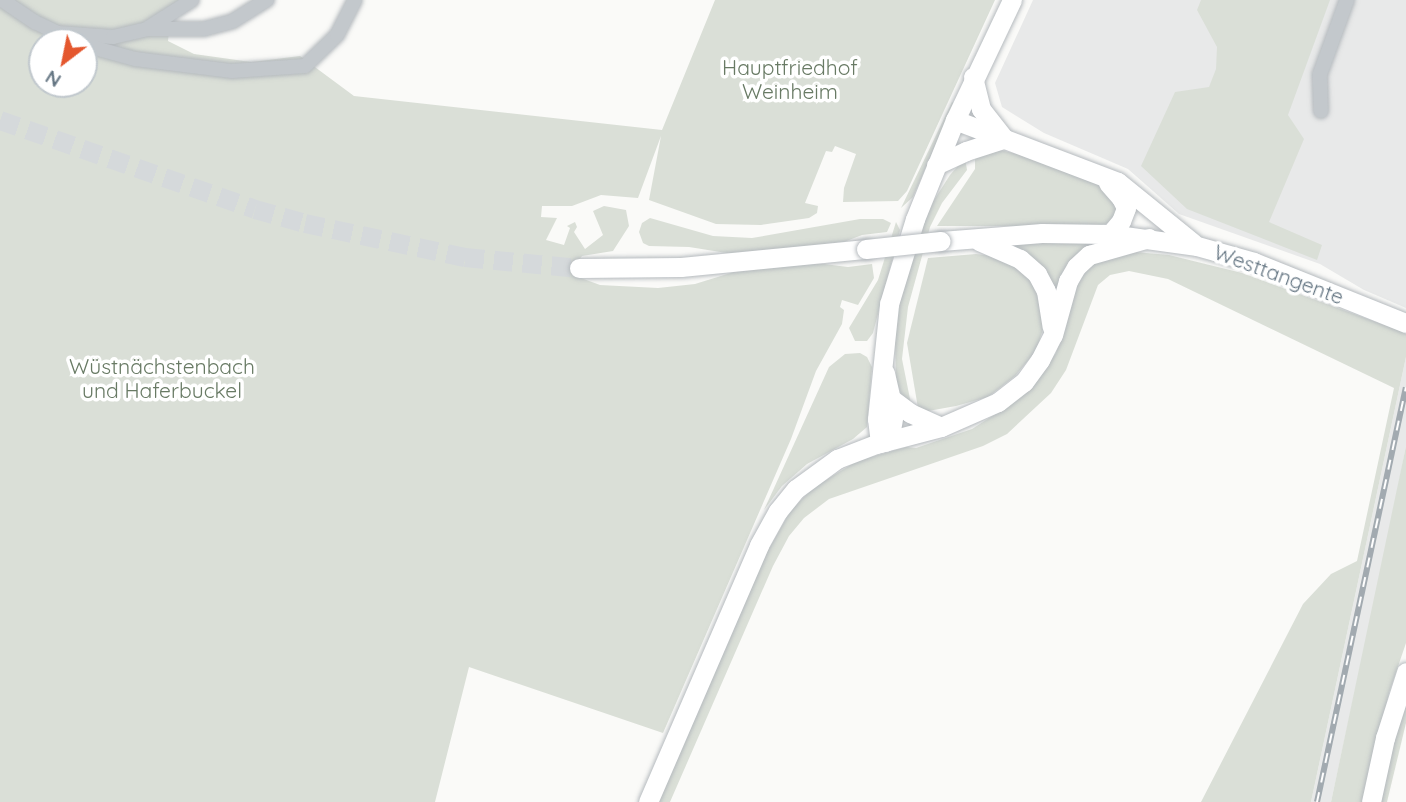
<!DOCTYPE html>
<meta charset="utf-8">
<style>
body{margin:0}
#map{position:relative;width:1406px;height:802px;overflow:hidden;background:#fafaf8;font-family:Quicksand,sans-serif}
div>[style]{position:absolute}
.built>*{inset:0;background:#e8e9e9}
.green>*{inset:0;background:#dadfd7}
.major-tunnel>*{height:19px;margin-top:-9.5px;transform-origin:0;background:repeating-linear-gradient(90deg,#d5d9db 0 19px,transparent 0 29px)}
.roads{filter:drop-shadow(0 0 2px #b5babe) drop-shadow(0 0 2px #b5babe)}
.minor>*{height:14px;margin:-7px;padding:0 7px;transform-origin:7px;border-radius:7px;background:#c3c8cc}
.major>*{height:19px;margin:-9.5px;padding:0 9.5px;transform-origin:9.5px;border-radius:9.5px;background:#fff}
.rail>*{height:6px;margin-top:-3px;transform-origin:0;background:repeating-linear-gradient(90deg,#fff 0 10px,#a2aab0 0 20px);box-sizing:border-box;border-block:2px solid #a2aab0}
.bridges{filter:drop-shadow(0 0 2px #b5babe) drop-shadow(0 0 2px #b5babe)}
.major-bridge>*{height:19px;margin:-9.5px;padding:0 9.5px;transform-origin:9.5px;border-radius:9.5px;background:#fff}
span{translate:-50% -50%;white-space:nowrap;text-align:center;line-height:1.15;-webkit-text-stroke:7px #fff;paint-order:stroke}
.park-label{font-size:21px;color:#687a64}
.street-label{font-size:21px;color:#657683}
.north{position:absolute;left:28px;top:28px;width:70px;height:70px;box-sizing:border-box;background:#fff;border:2px solid #c1c8cd;border-radius:50%;rotate:212deg;font-size:19px;font-weight:700;line-height:28px;text-align:center;color:#657683}
.north::after{content:'';display:block;margin:auto;width:24px;height:32px;background:#e4572e;clip-path:polygon(50% 0,100% 100%,50% 72%,0 100%)}
</style>
<div id="map">
<div class="built">
<div style="clip-path:polygon(1033px 0,1406px 0,1406px 308px,1364px 290px,1320px 264px,1179px 214px,1128px 169px,1044px 133px,1002px 107px,995px 83px)"></div>
<div style="clip-path:polygon(1406px 357px,1406px 446px,1387px 543px,1331px 802px,1311px 802px)"></div>
</div>
<div class="green">
<div style="clip-path:polygon(evenodd,0 0,179px 0,171px 13px,168px 41px,194px 54px,251px 62px,300px 56px,354px 96px,662px 130px,715px 0,995px 0,907px 191px,898px 201px,843px 202px,844px 188px,856px 154px,835px 146px,832px 152px,826px 151px,805px 203px,818px 206px,817px 213px,809px 218px,761px 225px,716px 224px,649px 200px,661px 136px,638px 198px,601px 195px,572px 206px,542px 206px,541px 217px,557px 218px,546px 240px,564px 245px,570px 228px,567px 226px,575px 222px,577px 227px,574px 232px,585px 249px,603px 235px,593px 211px,604px 206px,626px 210px,629px 226px,613px 251px,582px 256px,579px 260px,581px 278px,600px 285px,658px 288px,695px 284px,737px 271px,816px 263px,848px 267px,872px 264px,874px 278px,858px 305px,842px 300px,840px 307px,844px 310px,842px 324px,816px 371px,791px 439px,663px 733px,469px 667px,435px 802px,0 802px,0 0,42px 42px,84px 42px,84px 84px,42px 84px,42px 42px)"></div>
<div style="clip-path:polygon(1201px 0,1330px 0,1288px 115px,1304px 139px,1269px 222px,1322px 245px,1317px 260px,1187px 209px,1141px 166px,1175px 92px,1209px 87px,1216px 69px,1217px 47px,1197px 10px)"></div>
<div style="clip-path:polygon(954px 103px,913px 197px,901px 208px,952px 102px)"></div>
<div style="clip-path:polygon(996px 149px,1025px 156px,1099px 182px,1119px 204px,1111px 222px,1099px 226px,937px 226px,975px 169px,975px 152px)"></div>
<div style="clip-path:polygon(965px 158px,967px 170px,942px 203px,930px 227px,908px 307px,902px 359px,911px 404px,902px 397px,896px 380px,895px 340px,901px 295px,929px 208px,950px 175px)"></div>
<div style="clip-path:polygon(650px 218px,713px 236px,752px 238px,860px 219px,883px 219px,891px 223px,887px 232px,862px 235px,844px 242px,733px 254px,689px 247px,649px 246px,643px 243px,639px 232px,642px 223px)"></div>
<div style="clip-path:polygon(896px 222px,900px 230px,873px 333px,867px 341px,855px 341px,849px 328px,878px 280px)"></div>
<div style="clip-path:polygon(1016px 242px,1118px 242px,1054px 295px,998px 244px)"></div>
<div style="clip-path:polygon(1135px 252px,1169px 255px,1242px 273px,1406px 333px,1406px 357px,1311px 802px,1201px 802px,1303px 604px,1331px 574px,1357px 561px,1394px 388px,1168px 279px,1129px 271px,1110px 275px,1098px 285px,1066px 370px,1051px 393px,1007px 434px,983px 446px,829px 499px,804px 518px,789px 536px,773px 566px,670px 802px,657px 802px,746px 589px,791px 510px,813px 488px,857px 461px,906px 447px,916px 448px,972px 429px,1005px 408px,1033px 384px,1056px 353px,1075px 281px,1098px 256px)"></div>
<div style="clip-path:polygon(976px 254px,1000px 257px,1032px 278px,1043px 298px,1043px 329px,1036px 351px,1015px 376px,988px 397px,956px 406px,928px 411px,918px 408px,907px 343px,928px 258px)"></div>
<div style="clip-path:polygon(860px 353px,867px 357px,872px 367px,867px 427px,853px 439px,807px 464px,782px 486px,764px 510px,829px 367px,845px 354px)"></div>
<div style="clip-path:polygon(1406px 446px,1406px 643px,1389px 693px,1365px 802px,1331px 802px)"></div>
<div style="clip-path:polygon(1406px 696px,1406px 723px,1387px 802px,1379px 802px)"></div>
</div>
<div class="major-tunnel">
<div style="left:0;top:120px;width:270px;rotate:19.2deg"></div>
<div style="left:255px;top:209px;width:52px;rotate:15.6deg"></div>
<div style="left:305px;top:223px;width:164px;rotate:12deg"></div>
<div style="left:465px;top:257px;width:115px;rotate:5.5deg"></div>
</div>
<div class="roads">
<div class="minor">
<div style="left:2px;top:0;width:40px;rotate:34deg"></div>
<div style="left:35px;top:22px;width:34px;rotate:26deg"></div>
<div style="left:148px;top:28px;width:52px;rotate:-32.5deg"></div>
<div style="left:58px;top:33px;width:55px;rotate:4.2deg"></div>
<div style="left:113px;top:37px;width:35px;rotate:-13deg"></div>
<div style="left:147px;top:29px;width:57px"></div>
<div style="left:204px;top:29px;width:30px;rotate:-15deg"></div>
<div style="left:233px;top:21px;width:40px;rotate:-32deg"></div>
<div style="left:84px;top:45px;width:53px;rotate:15.4deg"></div>
<div style="left:135px;top:59px;width:98px;rotate:7.1deg"></div>
<div style="left:232px;top:71px;width:73px;rotate:-3.9deg"></div>
<div style="left:305px;top:66px;width:45px;rotate:-44.1deg"></div>
<div style="left:337px;top:35px;width:39px;rotate:-63deg"></div>
<div style="left:1321px;top:111px;width:37px;rotate:-92deg"></div>
<div style="left:1320px;top:74px;width:79px;rotate:-70deg"></div>
</div>
<div class="major">
<div style="left:973px;top:77px;width:33px;rotate:76deg"></div>
<div style="left:981px;top:109px;width:37px;rotate:52deg"></div>
<div style="left:955px;top:120px;width:174px;rotate:20.8deg"></div>
<div style="left:1118px;top:182px;width:97px;rotate:39.1deg"></div>
<div style="left:936px;top:165px;width:33px;rotate:-25deg"></div>
<div style="left:966px;top:151px;width:40px;rotate:-18deg"></div>
<div style="left:1108px;top:183px;width:20px;rotate:49deg"></div>
<div style="left:1121px;top:198px;width:11px;rotate:63deg"></div>
<div style="left:1126px;top:208px;width:14px;rotate:111deg"></div>
<div style="left:1121px;top:221px;width:17px;rotate:130deg"></div>
<div style="left:941px;top:241px;width:101px;rotate:-4.5deg"></div>
<div style="left:1042px;top:233px;width:68px;rotate:0.8deg"></div>
<div style="left:1110px;top:234px;width:88px;rotate:7.9deg"></div>
<div style="left:1197px;top:246px;width:59px;rotate:15.7deg"></div>
<div style="left:1254px;top:262px;width:164px;rotate:21.9deg"></div>
<div style="left:979px;top:241px;width:45px;rotate:23.7deg"></div>
<div style="left:1020px;top:259px;width:23px;rotate:41deg"></div>
<div style="left:1037px;top:274px;width:19px;rotate:62deg"></div>
<div style="left:1046px;top:291px;width:36px;rotate:81deg"></div>
<div style="left:579px;top:268px;width:102px;rotate:-0.6deg"></div>
<div style="left:681px;top:267px;width:186px;rotate:-5.6deg"></div>
<div style="left:893px;top:400px;width:21px;rotate:37deg"></div>
<div style="left:910px;top:413px;width:34px;rotate:24deg"></div>
<div style="left:885px;top:442px;width:13px;rotate:-63deg"></div>
<div style="left:891px;top:430px;width:17px;rotate:-80deg"></div>
<div style="left:894px;top:413px;width:41px;rotate:-102.7deg"></div>
<div style="left:880px;top:443px;width:24px;rotate:-97deg"></div>
<div style="left:877px;top:419px;width:116px;rotate:-84deg"></div>
<div style="left:889px;top:304px;width:89px;rotate:-73deg"></div>
<div style="left:915px;top:219px;width:107px;rotate:-68deg"></div>
<div style="left:955px;top:120px;width:133px;rotate:-64.6deg"></div>
<div style="left:648px;top:802px;width:280px;rotate:-66.6deg"></div>
<div style="left:759px;top:545px;width:39px;rotate:-61deg"></div>
<div style="left:778px;top:511px;width:28px;rotate:-51deg"></div>
<div style="left:796px;top:489px;width:51px;rotate:-36.2deg"></div>
<div style="left:837px;top:459px;width:42px;rotate:-21deg"></div>
<div style="left:876px;top:444px;width:67px;rotate:-14.7deg"></div>
<div style="left:941px;top:427px;width:62px;rotate:-23.7deg"></div>
<div style="left:998px;top:402px;width:33px;rotate:-38deg"></div>
<div style="left:1024px;top:382px;width:27px;rotate:-54deg"></div>
<div style="left:1040px;top:360px;width:28px;rotate:-63deg"></div>
<div style="left:1053px;top:335px;width:56px;rotate:-74.5deg"></div>
<div style="left:1068px;top:281px;width:16px;rotate:-60deg"></div>
<div style="left:1076px;top:267px;width:18px;rotate:-43deg"></div>
<div style="left:1089px;top:255px;width:62px;rotate:-15.8deg"></div>
<div style="left:1371px;top:802px;width:66px;rotate:-77.7deg"></div>
<div style="left:1385px;top:738px;width:69px;rotate:-72.3deg"></div>
</div>
</div>
<div class="rail">
<div style="left:1317px;top:802px;width:424px;rotate:-77.9deg"></div>
</div>
<div class="bridges">
<div class="major-bridge">
<div style="left:866px;top:249px;width:75px;rotate:-6.1deg"></div>
</div>
</div>
<div class="park-label">
<span style="left:790px;top:79px">Hauptfriedhof<br>Weinheim</span>
<span style="left:162px;top:378px">Wüstnächstenbach<br>und Haferbuckel</span>
</div>
<div class="street-label">
<span style="left:1279px;top:274px;rotate:20deg">Westtangente</span>
</div>
<div class="north">N</div>
</div>
